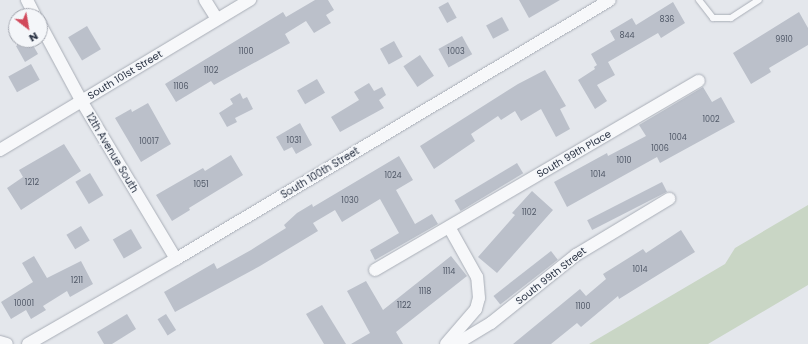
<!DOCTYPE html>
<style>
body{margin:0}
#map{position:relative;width:808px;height:344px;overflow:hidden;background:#e4e7ec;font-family:Poppins,sans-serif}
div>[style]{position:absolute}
.green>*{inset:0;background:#c9d6c5}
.building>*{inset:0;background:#bbc0ca;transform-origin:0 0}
.roads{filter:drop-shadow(0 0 1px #a9aeb7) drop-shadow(0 0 1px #a9aeb7)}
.service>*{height:6px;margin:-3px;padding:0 3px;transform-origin:3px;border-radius:3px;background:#f7f8fa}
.minor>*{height:12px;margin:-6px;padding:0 6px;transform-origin:6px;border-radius:6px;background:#f7f8fa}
span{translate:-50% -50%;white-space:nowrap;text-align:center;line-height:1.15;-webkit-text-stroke:3.5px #f4f6f9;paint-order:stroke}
.number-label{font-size:8px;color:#4f5766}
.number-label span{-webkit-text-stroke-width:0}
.street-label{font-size:10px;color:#2b3445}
.north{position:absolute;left:8px;top:8px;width:40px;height:40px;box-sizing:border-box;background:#f4f6f9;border:1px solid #a4a8b1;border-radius:50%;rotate:149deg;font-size:11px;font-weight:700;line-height:16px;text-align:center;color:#2b3445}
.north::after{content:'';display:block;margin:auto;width:14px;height:18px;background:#d1495b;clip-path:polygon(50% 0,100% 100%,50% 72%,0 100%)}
</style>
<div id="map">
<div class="green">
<div style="clip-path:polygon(808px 205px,808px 285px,708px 344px,589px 344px,725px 264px,735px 248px)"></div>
</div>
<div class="building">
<div style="clip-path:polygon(315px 0,328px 0,334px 10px,326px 15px,331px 23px,314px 33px,306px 21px,285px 34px,290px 43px,214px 85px,211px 81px,176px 102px,165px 84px,283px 12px,286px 17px)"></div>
<div style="clip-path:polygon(519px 0,560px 0,529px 18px)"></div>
<div style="left:448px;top:2px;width:18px;height:11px;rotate:61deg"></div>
<div style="clip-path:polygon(673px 2px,685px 23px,661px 38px,658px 33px,608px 62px,615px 75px,597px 85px,607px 101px,595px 109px,578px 80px,595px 69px,594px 67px,597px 65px,591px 54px,615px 40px,610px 31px,632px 18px,636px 25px)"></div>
<div style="clip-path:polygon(799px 12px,808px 28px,808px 45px,769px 68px,771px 72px,751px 84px,733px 53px)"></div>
<div style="left:502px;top:17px;width:15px;height:18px;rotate:62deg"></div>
<div style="left:87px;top:26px;width:27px;height:22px;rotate:59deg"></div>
<div style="left:462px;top:36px;width:21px;height:27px;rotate:61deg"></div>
<div style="clip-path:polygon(26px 40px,30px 40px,38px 54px,25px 62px,16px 46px)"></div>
<div style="left:394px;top:41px;width:18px;height:16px;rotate:61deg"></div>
<div style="left:420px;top:55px;width:25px;height:20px;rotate:56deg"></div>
<div style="left:31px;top:64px;width:18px;height:26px;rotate:61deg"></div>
<div style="clip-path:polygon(545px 70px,566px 106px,560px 109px,570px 129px,556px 137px,541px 109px,521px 121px,515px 111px,501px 120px,498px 116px,471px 134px,475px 141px,434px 169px,420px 146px,518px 84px)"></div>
<div style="left:317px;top:79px;width:16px;height:23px;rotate:60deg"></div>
<div style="clip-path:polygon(369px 83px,374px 91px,382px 87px,386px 95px,379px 100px,384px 108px,340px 132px,331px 117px,359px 100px,354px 92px)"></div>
<div style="clip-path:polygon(703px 87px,712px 102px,721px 97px,735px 122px,660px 163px,657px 157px,567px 207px,554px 182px,607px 153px,608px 156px,646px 136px,639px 125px)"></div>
<div style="clip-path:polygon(240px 93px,243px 99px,247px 97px,253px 109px,235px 118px,237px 122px,227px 127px,219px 113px,233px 104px,230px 99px)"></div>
<div style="clip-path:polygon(148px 103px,171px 144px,141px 162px,115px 118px,131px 109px,132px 112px)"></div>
<div style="clip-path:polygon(300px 123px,312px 145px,296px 154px,292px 147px,284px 151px,276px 137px)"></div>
<div style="clip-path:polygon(64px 144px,81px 171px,21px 210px,7px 188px,23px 177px,19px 170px)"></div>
<div style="clip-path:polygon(231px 155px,243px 175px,189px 208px,190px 210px,172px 221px,156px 195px,203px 168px,205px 171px)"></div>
<div style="clip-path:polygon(399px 156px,413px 180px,396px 190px,415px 224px,432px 214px,438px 224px,375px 260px,370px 250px,399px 233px,380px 199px,342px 222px,335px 210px,313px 223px,318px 231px,260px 266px,175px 312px,164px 292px,214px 263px,217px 269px,251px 250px,286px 228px,284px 225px,297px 213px,312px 204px,313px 207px)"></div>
<div style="left:517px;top:163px;width:12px;height:73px;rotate:59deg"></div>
<div style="left:90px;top:173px;width:26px;height:17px;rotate:59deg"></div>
<div style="left:662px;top:182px;width:11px;height:84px;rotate:63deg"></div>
<div style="clip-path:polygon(532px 191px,553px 210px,497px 273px,478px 257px,515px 215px,512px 213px)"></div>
<div style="left:81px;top:226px;width:17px;height:17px;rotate:59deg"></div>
<div style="left:131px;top:229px;width:22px;height:21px;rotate:60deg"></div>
<div style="clip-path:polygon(681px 230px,695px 252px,619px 299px,618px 296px,581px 327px,577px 323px,551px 344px,513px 344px,580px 289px,586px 296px,606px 279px,603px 274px,643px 249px,646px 253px)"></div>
<div style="left:551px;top:251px;width:11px;height:73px;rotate:52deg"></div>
<div style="clip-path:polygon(34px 256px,47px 278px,81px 261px,93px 284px,70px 297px,67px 291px,43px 306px,46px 310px,31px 319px,26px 310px,11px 319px,1px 302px,33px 282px,22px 263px)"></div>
<div style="clip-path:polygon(451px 256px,467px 276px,396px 332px,403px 344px,351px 344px,370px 333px,347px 291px,366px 281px,383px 310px)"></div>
<div style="clip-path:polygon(322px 305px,346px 344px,324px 344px,306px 314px)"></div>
<div style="clip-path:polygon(127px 314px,136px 329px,112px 344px,104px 344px,97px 332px)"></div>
<div style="left:166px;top:314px;width:19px;height:10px;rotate:58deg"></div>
</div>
<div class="roads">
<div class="service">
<div style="left:699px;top:0;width:23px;rotate:52deg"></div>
<div style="left:713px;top:18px;width:18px"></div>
<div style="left:731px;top:18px;width:33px;rotate:-33deg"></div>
</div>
<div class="minor">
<div style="left:27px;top:0;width:18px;rotate:63deg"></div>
<div style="left:205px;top:0;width:22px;rotate:58deg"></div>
<div style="left:40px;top:24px;width:89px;rotate:61.7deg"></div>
<div style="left:82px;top:102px;width:183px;rotate:59.1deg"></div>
<div style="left:0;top:150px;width:292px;rotate:-31deg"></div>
<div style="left:375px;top:270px;width:375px;rotate:-30.3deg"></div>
<div style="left:0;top:342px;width:7px;rotate:16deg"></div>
<div style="left:28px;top:344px;width:171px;rotate:-29.9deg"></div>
<div style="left:176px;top:259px;width:505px;rotate:-30.83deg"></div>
<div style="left:446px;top:344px;width:46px;rotate:-49.4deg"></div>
<div style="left:476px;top:309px;width:11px;rotate:-75deg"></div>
<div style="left:479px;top:298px;width:21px;rotate:-95deg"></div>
<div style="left:477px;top:277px;width:57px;rotate:-119.2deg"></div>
<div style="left:456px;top:344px;width:41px;rotate:-31deg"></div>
<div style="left:491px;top:323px;width:109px;rotate:-38.7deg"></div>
<div style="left:576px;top:255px;width:109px;rotate:-31.1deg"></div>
</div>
</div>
<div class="number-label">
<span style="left:667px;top:20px">836</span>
<span style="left:627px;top:36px">844</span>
<span style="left:784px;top:40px">9910</span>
<span style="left:246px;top:52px">1100</span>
<span style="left:456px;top:52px">1003</span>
<span style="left:211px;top:71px">1102</span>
<span style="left:181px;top:87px">1106</span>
<span style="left:711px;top:120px">1002</span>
<span style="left:678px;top:138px">1004</span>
<span style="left:294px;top:141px">1031</span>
<span style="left:149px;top:142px">10017</span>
<span style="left:660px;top:149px">1006</span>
<span style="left:624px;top:161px">1010</span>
<span style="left:598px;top:175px">1014</span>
<span style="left:393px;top:176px">1024</span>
<span style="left:32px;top:183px">1212</span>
<span style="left:201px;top:185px">1051</span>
<span style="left:350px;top:201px">1030</span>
<span style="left:529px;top:213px">1102</span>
<span style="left:640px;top:270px">1014</span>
<span style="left:449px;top:272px">1114</span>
<span style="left:77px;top:281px">1211</span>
<span style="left:425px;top:292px">1118</span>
<span style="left:24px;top:304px">10001</span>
<span style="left:404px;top:306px">1122</span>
<span style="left:583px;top:307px">1100</span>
</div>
<div class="street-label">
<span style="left:125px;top:75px;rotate:-31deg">South 101st Street</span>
<span style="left:112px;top:153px;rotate:59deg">12th Avenue South</span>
<span style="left:574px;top:154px;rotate:-30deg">South 99th Place</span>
<span style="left:320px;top:173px;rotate:-31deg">South 100th Street</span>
<span style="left:551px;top:276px;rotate:-38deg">South 99th Street</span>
</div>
<div class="north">N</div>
</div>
